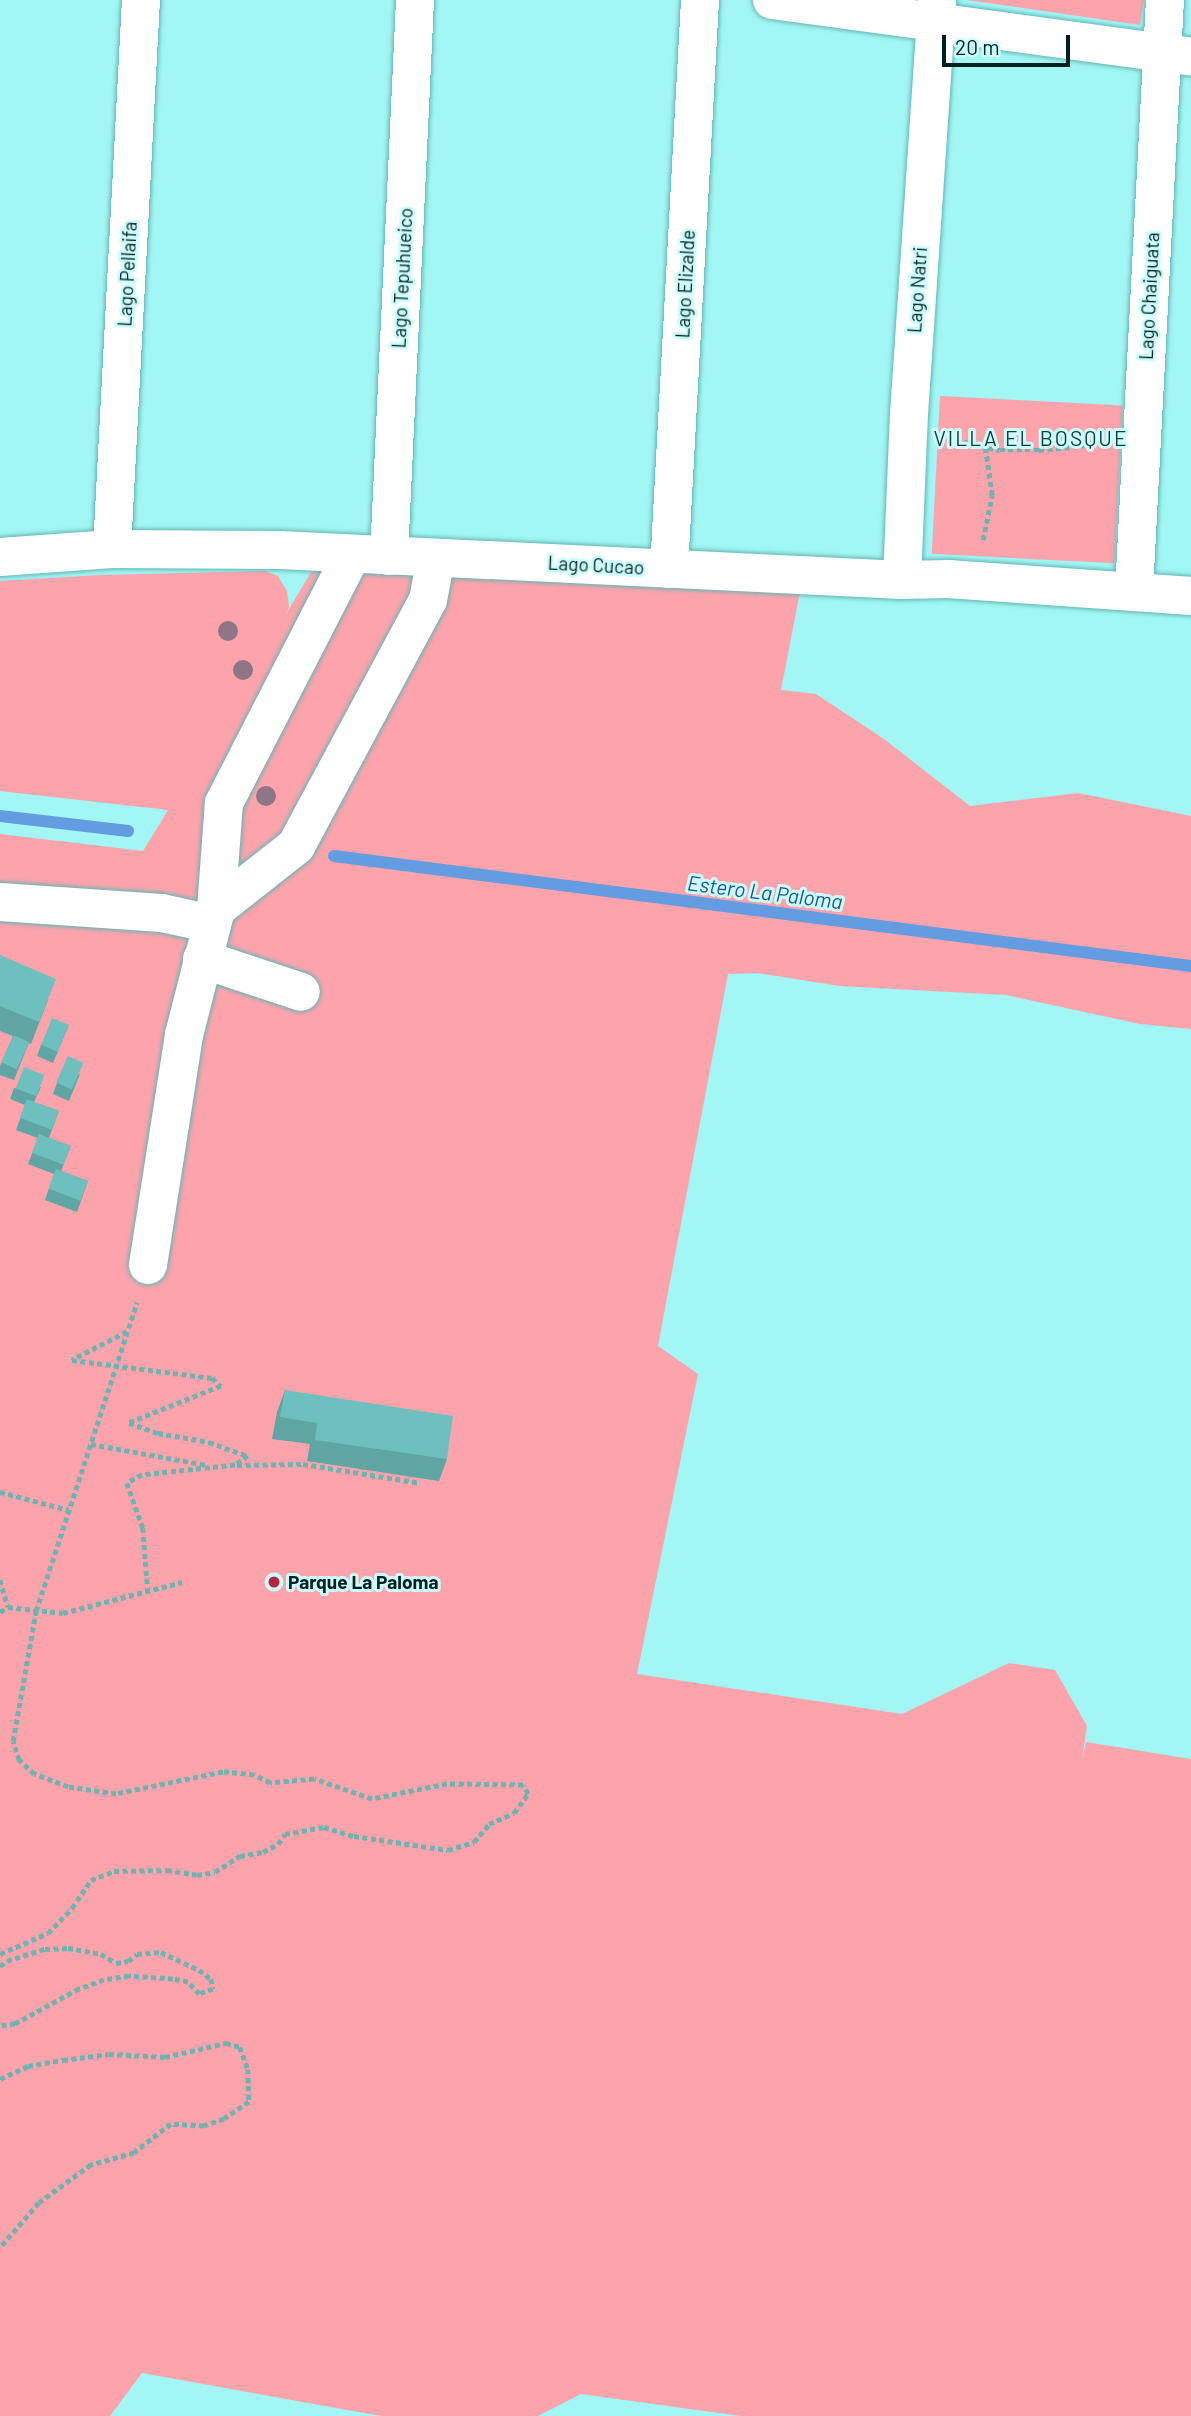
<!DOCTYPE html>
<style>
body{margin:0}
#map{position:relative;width:1191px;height:2416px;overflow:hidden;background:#a2f6f4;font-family:Barlow,sans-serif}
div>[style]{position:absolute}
.green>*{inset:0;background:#fda3ac;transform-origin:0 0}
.stream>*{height:12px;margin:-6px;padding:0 6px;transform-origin:6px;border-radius:6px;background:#639ce0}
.path>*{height:4.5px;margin-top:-2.25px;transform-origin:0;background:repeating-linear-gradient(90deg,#6fb3b1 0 5px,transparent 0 8.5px)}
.roads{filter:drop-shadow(0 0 2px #62b6b4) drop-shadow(0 0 2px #62b6b4)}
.minor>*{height:38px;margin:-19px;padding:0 19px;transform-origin:19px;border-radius:19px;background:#fff}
.trees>*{width:20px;height:20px;margin:-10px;border-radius:50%;background:#907587}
.wall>*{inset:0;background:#5ea5a3}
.building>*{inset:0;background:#6dc0be;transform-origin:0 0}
.dots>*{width:19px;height:19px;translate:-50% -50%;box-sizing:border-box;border:4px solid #cdfdfb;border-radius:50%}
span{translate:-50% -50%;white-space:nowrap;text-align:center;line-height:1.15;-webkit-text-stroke:6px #cdfdfb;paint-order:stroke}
.street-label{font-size:19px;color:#002020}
.poi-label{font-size:19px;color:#002020;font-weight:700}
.left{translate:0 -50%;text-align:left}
.neighbourhood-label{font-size:21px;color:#11403f;letter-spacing:2px}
.water-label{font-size:21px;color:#1c5594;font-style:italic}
.scale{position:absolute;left:942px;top:35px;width:128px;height:32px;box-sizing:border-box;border:4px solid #002020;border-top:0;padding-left:9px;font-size:21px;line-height:24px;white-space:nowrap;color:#002020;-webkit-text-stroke:5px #cdfdfb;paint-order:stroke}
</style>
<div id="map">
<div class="green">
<div style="clip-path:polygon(967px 0,1144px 0,1140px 25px)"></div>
<div style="left:940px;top:396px;width:183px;height:158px;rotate:3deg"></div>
<div style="clip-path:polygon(319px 559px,800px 592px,781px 690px,816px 694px,884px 739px,970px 806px,1078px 793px,1191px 816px,1191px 1029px,1140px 1024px,1006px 995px,840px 986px,757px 973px,728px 974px,658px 1346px,698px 1374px,637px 1674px,902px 1714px,1009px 1663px,1055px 1670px,1087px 1726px,1082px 1760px,1086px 1742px,1191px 1759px,1191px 2416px,741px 2416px,581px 2394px,538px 2416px,381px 2416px,142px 2373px,110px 2416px,0 2416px,0 834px,143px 851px,168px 810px,0 791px,0 581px,100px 575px,265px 571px,278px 576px,287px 591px,289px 607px,286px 614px)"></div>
</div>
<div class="stream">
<div style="left:0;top:816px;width:129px;rotate:6.7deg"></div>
<div style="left:334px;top:856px;width:864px;rotate:7.31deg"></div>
</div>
<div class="path">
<div style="left:947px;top:438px;width:54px;rotate:12.8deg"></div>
<div style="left:1000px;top:450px;width:39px"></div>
<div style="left:1039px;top:450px;width:42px;rotate:-5.4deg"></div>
<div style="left:1081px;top:446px;width:21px;rotate:-23deg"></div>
<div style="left:983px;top:540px;width:46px;rotate:-78.7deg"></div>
<div style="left:992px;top:495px;width:49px;rotate:-98.3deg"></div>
<div style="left:127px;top:1332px;width:62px;rotate:153deg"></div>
<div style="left:72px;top:1360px;width:141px;rotate:7.3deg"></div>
<div style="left:212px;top:1378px;width:12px;rotate:42deg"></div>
<div style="left:221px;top:1386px;width:99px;rotate:158.1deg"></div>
<div style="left:129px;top:1423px;width:31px;rotate:19deg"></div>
<div style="left:158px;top:1433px;width:52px;rotate:10deg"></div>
<div style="left:209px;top:1442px;width:41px;rotate:19.7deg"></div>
<div style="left:248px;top:1456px;width:16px;rotate:145deg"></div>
<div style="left:235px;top:1465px;width:94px;rotate:173.9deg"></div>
<div style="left:142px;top:1475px;width:17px;rotate:152deg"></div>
<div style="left:127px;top:1483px;width:48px;rotate:70.4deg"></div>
<div style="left:143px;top:1528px;width:64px;rotate:85.5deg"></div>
<div style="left:91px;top:1444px;width:118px;rotate:10.3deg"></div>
<div style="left:237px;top:1465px;width:66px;rotate:-0.9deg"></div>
<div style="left:303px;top:1464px;width:119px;rotate:9.2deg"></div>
<div style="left:0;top:1492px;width:71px;rotate:14.6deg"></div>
<div style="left:0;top:1580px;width:28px;rotate:73deg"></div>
<div style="left:0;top:1612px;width:9px;rotate:-32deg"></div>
<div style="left:8px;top:1607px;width:55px;rotate:6.2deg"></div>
<div style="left:63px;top:1613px;width:123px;rotate:-14.6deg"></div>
<div style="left:0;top:1954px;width:52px;rotate:-23.6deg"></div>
<div style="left:48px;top:1933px;width:35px;rotate:-46deg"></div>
<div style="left:72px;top:1908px;width:34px;rotate:-56deg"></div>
<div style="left:91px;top:1880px;width:25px;rotate:-21deg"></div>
<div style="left:114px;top:1871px;width:53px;rotate:-1.1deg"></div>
<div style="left:167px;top:1870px;width:30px;rotate:9deg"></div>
<div style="left:197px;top:1875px;width:18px;rotate:-9deg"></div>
<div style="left:215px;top:1872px;width:30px;rotate:-33deg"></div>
<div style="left:240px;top:1856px;width:23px;rotate:-10deg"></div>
<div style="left:263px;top:1852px;width:17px;rotate:-28deg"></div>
<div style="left:278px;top:1844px;width:12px;rotate:-55deg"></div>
<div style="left:285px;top:1834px;width:40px;rotate:-10deg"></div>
<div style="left:324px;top:1827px;width:31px;rotate:17deg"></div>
<div style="left:354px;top:1836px;width:95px;rotate:8.5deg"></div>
<div style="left:448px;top:1850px;width:27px;rotate:-17deg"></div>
<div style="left:474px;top:1842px;width:23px;rotate:-50deg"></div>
<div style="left:489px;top:1824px;width:27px;rotate:-24deg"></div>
<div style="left:514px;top:1813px;width:24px;rotate:-54deg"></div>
<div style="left:528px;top:1794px;width:10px;rotate:-119deg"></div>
<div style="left:523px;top:1785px;width:76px;rotate:-179.2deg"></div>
<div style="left:447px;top:1784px;width:76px;rotate:168.7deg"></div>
<div style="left:372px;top:1799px;width:61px;rotate:-161deg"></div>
<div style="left:314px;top:1779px;width:44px;rotate:174.8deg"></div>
<div style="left:270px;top:1783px;width:18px;rotate:-153deg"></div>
<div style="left:254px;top:1775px;width:31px;rotate:-174deg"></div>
<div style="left:223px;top:1772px;width:109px;rotate:168.4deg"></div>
<div style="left:116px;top:1794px;width:49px;rotate:-171.7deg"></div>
<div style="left:68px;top:1787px;width:36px;rotate:-159deg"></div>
<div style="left:34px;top:1774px;width:21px;rotate:-137deg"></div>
<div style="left:19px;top:1760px;width:20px;rotate:-108deg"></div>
<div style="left:13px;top:1741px;width:132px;rotate:-80deg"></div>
<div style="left:36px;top:1611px;width:325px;rotate:-71.9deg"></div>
<div style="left:0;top:1966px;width:9px;rotate:-36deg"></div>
<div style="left:7px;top:1961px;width:40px;rotate:-18deg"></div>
<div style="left:45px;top:1949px;width:23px;rotate:-2deg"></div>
<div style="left:68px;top:1948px;width:34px;rotate:10deg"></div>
<div style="left:101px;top:1954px;width:17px;rotate:31deg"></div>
<div style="left:116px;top:1963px;width:12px;rotate:-9deg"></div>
<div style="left:128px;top:1961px;width:11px;rotate:-38deg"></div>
<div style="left:137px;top:1954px;width:24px;rotate:-5deg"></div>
<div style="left:161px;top:1952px;width:42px;rotate:25.3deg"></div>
<div style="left:199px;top:1970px;width:15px;rotate:37deg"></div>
<div style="left:211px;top:1979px;width:10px;rotate:79deg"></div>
<div style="left:213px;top:1989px;width:15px;rotate:160deg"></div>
<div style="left:199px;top:1994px;width:16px;rotate:-133deg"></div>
<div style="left:188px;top:1982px;width:15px;rotate:-169deg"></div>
<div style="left:173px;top:1979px;width:44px;rotate:-176.1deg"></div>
<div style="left:129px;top:1976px;width:25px;rotate:171deg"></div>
<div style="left:104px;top:1980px;width:27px;rotate:160deg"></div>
<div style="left:79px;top:1989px;width:73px;rotate:151.3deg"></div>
<div style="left:15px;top:2024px;width:15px;rotate:172deg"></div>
<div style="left:0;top:2079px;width:31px;rotate:-25deg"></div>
<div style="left:28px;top:2066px;width:36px;rotate:-10deg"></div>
<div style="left:63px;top:2060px;width:46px;rotate:-7.4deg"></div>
<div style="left:109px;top:2054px;width:56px;rotate:3.1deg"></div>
<div style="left:165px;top:2057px;width:63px;rotate:-12.9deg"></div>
<div style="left:226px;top:2043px;width:15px;rotate:16deg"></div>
<div style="left:240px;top:2047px;width:23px;rotate:70deg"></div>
<div style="left:248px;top:2069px;width:33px;rotate:88deg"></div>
<div style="left:249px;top:2102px;width:30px;rotate:146deg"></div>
<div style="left:224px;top:2119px;width:21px;rotate:161deg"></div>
<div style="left:204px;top:2126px;width:33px;rotate:-177deg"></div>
<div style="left:171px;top:2124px;width:47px;rotate:141.9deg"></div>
<div style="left:134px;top:2153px;width:45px;rotate:164.4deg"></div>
<div style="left:91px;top:2165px;width:64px;rotate:143.8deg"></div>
<div style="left:39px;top:2203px;width:60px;rotate:130.9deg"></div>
</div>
<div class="roads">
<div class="minor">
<div style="left:772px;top:0;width:423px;rotate:7.7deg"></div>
<div style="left:112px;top:549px;width:550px;rotate:-86.98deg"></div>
<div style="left:389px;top:556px;width:557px;rotate:-87.32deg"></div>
<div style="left:0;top:557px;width:112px;rotate:-4.1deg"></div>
<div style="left:112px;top:549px;width:168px;rotate:0.3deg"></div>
<div style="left:280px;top:550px;width:623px;rotate:2.76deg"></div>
<div style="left:902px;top:580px;width:47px;rotate:-1.2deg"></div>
<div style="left:949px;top:579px;width:243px;rotate:4deg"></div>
<div style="left:669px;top:569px;width:570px;rotate:-86.88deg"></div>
<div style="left:902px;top:580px;width:166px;rotate:-87.6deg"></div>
<div style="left:909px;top:414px;width:415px;rotate:-86.1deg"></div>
<div style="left:1134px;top:591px;width:592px;rotate:-87deg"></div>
<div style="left:0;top:902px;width:162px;rotate:3.9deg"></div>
<div style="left:162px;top:913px;width:51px;rotate:12.4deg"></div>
<div style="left:216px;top:909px;width:102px;rotate:-38.2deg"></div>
<div style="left:296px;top:846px;width:279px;rotate:-61.8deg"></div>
<div style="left:428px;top:600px;width:43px;rotate:-79.2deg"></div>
<div style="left:202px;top:959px;width:104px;rotate:18.4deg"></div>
<div style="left:148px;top:1265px;width:233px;rotate:-81.1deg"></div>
<div style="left:184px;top:1035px;width:130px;rotate:-75.7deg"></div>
<div style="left:216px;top:909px;width:106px;rotate:-85.7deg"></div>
<div style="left:224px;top:803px;width:280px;rotate:-62.8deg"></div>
</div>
</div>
<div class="trees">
<div style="left:228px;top:631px"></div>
<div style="left:243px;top:670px"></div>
<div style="left:266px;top:796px"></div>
</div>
<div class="wall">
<div style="clip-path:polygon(0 955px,48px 1000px,31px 1044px,29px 1043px,14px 1080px,0 1075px,0 1066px,13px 1036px,0 1031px)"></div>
<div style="clip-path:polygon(69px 1025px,53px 1063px,37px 1056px,41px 1045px)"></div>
<div style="clip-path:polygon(80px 1074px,69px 1101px,53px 1094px,57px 1083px)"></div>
<div style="clip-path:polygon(41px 1087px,34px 1102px,59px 1111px,49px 1138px,71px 1146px,61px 1171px,88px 1181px,77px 1212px,45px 1200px,54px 1174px,28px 1164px,38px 1138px,16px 1130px,25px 1105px,10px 1099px,14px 1088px)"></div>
<div style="clip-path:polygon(285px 1390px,447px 1459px,439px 1481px,307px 1461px,310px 1444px,272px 1439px,277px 1412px)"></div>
</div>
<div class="building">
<div style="clip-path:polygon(0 955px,56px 979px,39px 1022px,0 1006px)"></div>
<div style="left:52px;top:1018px;width:18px;height:29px;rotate:22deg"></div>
<div style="left:14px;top:1035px;width:17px;height:30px;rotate:25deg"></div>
<div style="left:68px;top:1056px;width:17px;height:29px;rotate:24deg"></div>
<div style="left:24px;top:1067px;width:22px;height:23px;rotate:21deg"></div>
<div style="left:27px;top:1099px;width:34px;height:20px;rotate:21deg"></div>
<div style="left:39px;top:1134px;width:34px;height:20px;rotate:21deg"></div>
<div style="left:56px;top:1169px;width:34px;height:21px;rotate:21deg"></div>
<div style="clip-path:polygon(285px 1390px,453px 1416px,447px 1459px,315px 1440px,317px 1423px,280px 1417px)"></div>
</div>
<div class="dots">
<div style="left:274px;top:1582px;background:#b52346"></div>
</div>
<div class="street-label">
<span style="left:127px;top:274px;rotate:-87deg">Lago Pellaifa</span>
<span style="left:402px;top:278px;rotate:-87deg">Lago Tepuhueico</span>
<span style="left:685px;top:284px;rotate:-87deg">Lago Elizalde</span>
<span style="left:917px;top:290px;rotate:-86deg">Lago Natri</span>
<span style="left:1149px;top:296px;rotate:-87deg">Lago Chaiguata</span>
<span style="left:596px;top:565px;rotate:3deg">Lago Cucao</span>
</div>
<div class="poi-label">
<span class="left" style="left:288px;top:1582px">Parque La Paloma</span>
</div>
<div class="neighbourhood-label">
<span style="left:1031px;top:438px">VILLA EL BOSQUE</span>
</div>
<div class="water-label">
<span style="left:765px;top:892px;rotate:7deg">Estero La Paloma</span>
</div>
<div class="scale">20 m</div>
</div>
